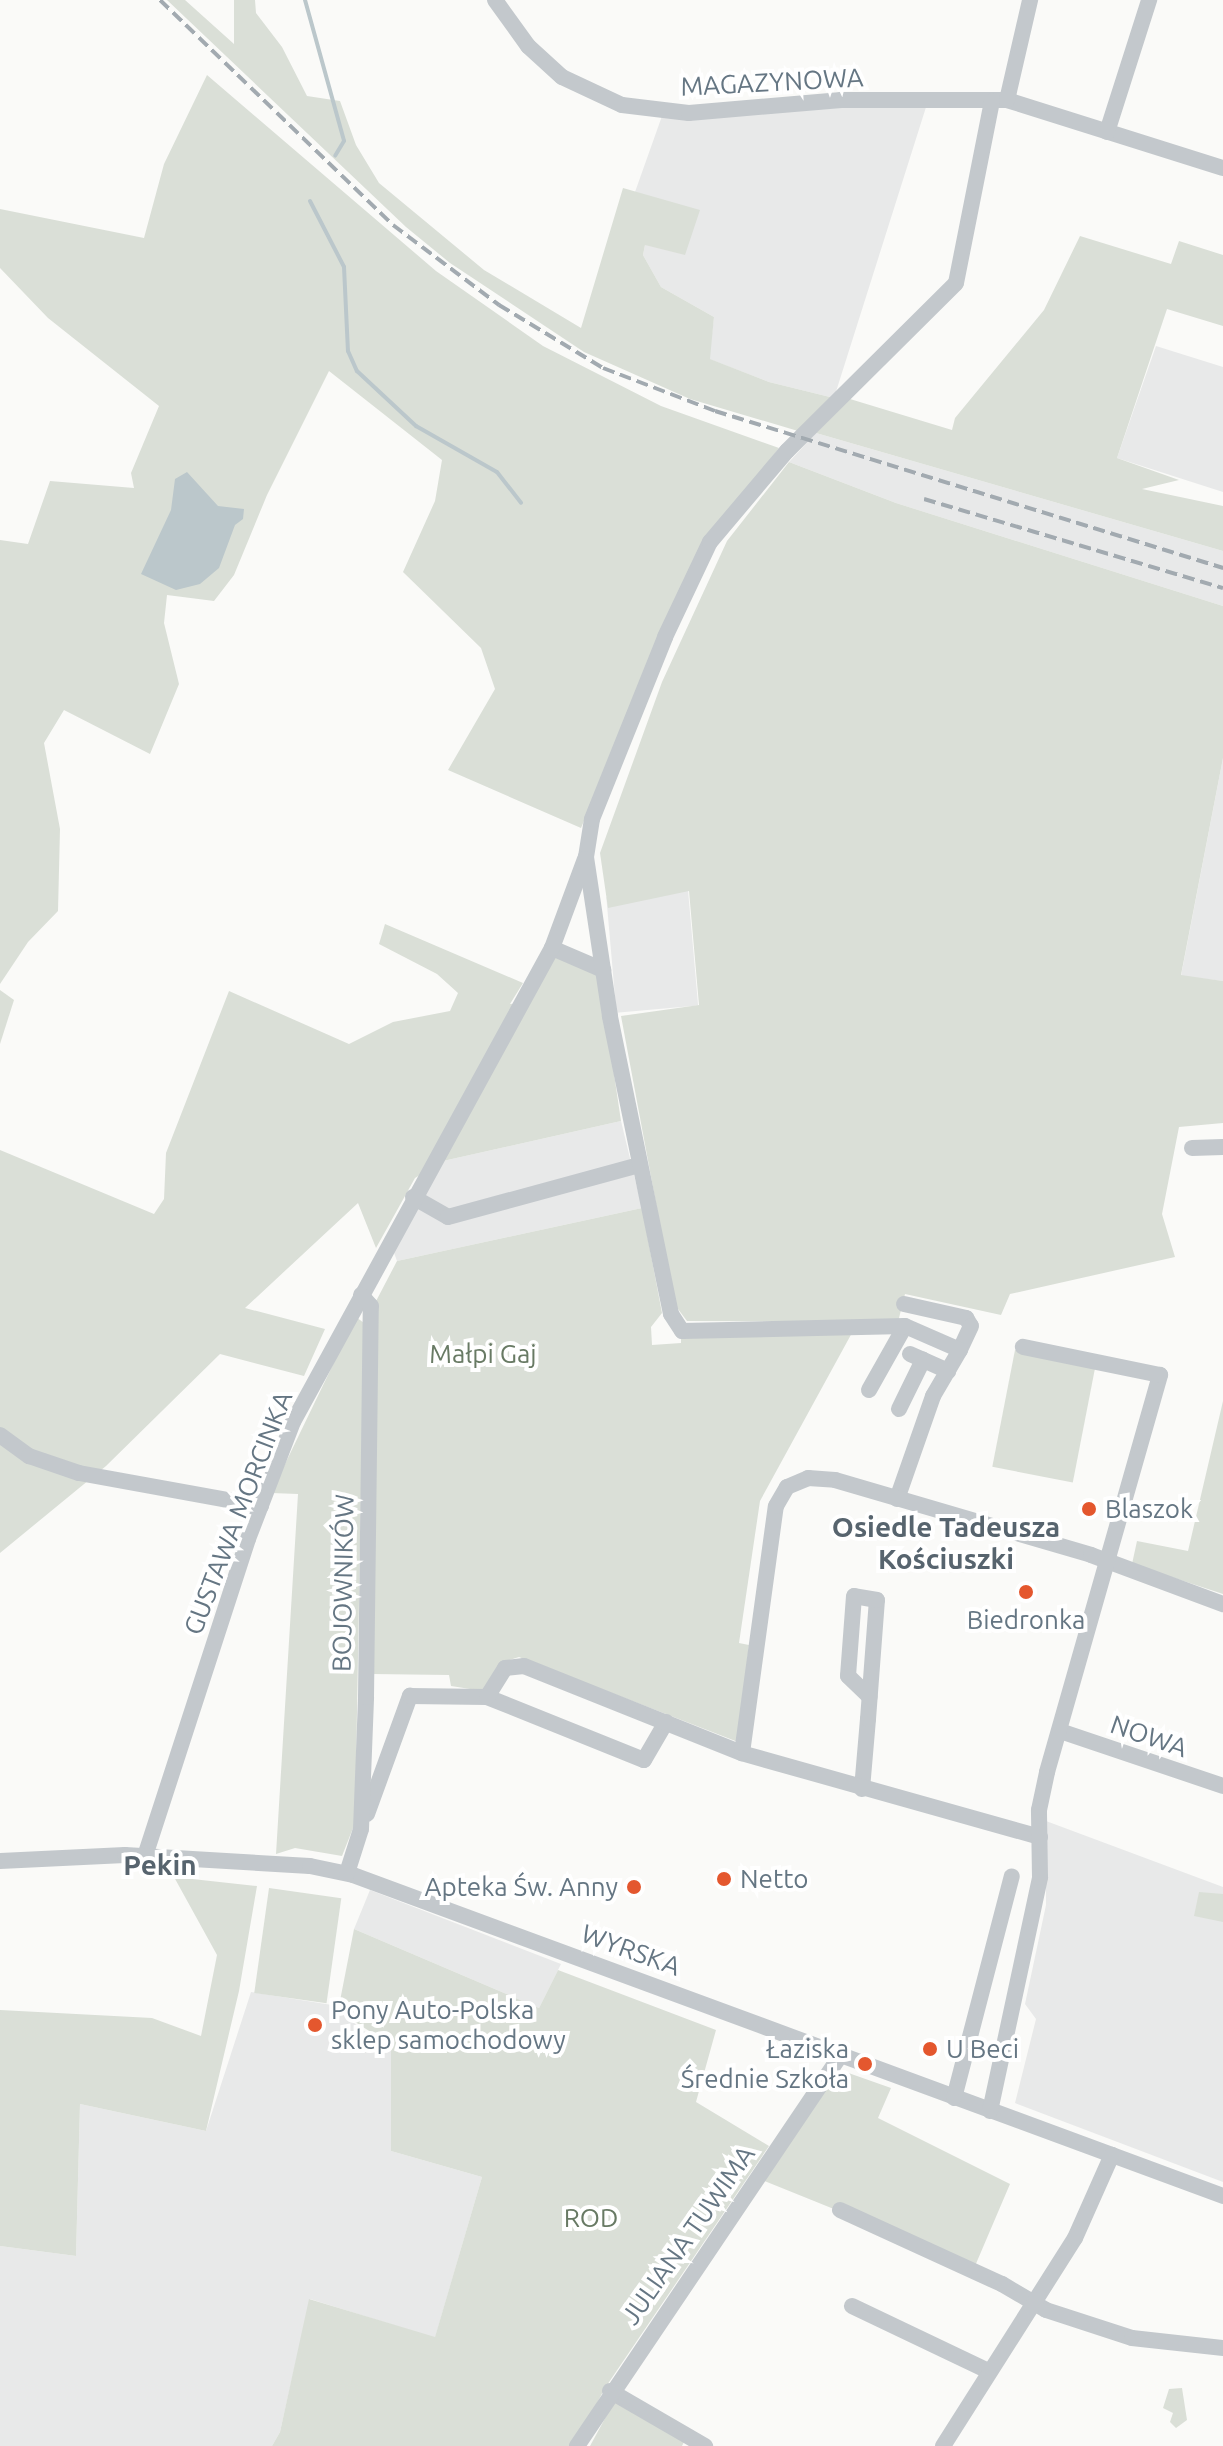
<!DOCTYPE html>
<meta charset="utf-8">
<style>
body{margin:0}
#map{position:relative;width:1223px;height:2446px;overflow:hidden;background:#fafaf8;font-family:Ubuntu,sans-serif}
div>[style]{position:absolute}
.built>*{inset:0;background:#e8e9e9;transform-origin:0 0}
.green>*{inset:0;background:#dadfd7;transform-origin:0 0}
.water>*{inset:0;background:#bbc7cb}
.stream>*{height:4px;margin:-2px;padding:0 2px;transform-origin:2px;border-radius:2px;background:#bbc7cb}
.minor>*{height:16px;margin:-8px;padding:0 8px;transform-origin:8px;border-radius:8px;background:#c3c8cc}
.rail>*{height:4px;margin-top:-2px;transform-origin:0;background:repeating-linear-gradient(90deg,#a2aab0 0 12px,transparent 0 18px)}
.dots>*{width:22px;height:22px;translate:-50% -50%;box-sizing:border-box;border:4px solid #fff;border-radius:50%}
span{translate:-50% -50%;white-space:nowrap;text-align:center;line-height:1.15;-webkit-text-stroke:8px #fff;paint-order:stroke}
.street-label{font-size:26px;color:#657683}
.park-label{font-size:26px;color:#687a64}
.poi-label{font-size:26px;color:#657683}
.left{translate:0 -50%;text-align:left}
.right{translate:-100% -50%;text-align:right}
.neighbourhood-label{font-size:28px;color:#57646e;font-weight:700}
</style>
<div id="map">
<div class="built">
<div style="clip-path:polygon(927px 104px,834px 398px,769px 382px,709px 359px,714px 317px,661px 287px,643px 255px,645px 245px,699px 211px,635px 192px,662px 116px)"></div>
<div style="clip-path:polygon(1156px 346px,1223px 367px,1223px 492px,1117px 458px)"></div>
<div style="clip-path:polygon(816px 433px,1223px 551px,1223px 606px,896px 503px,789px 462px)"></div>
<div style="clip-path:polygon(1223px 758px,1223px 981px,1181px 976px)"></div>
<div style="left:688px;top:890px;width:116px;height:82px;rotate:85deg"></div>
<div style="clip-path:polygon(621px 1121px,642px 1208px,397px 1261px,393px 1250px,443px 1161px)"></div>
<div style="clip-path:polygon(1046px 1821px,1223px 1887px,1223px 2182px,1015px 2103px,1036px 2019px,1025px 2004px,1046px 1905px)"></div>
<div style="clip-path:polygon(370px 1890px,561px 1964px,539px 2008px,354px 1929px)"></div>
<div style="clip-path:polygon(251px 1992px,332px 2005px,370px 2036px,391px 2045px,391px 2151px,482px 2177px,435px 2338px,310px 2299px,280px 2432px,272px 2446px,0 2446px,0 2246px,76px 2256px,80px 2104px,206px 2131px)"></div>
</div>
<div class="green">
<div style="clip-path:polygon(167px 0,185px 0,234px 44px,234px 0,255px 0,256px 13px,282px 47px,307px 96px,340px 101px,356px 145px,379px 183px,484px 270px,581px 328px,623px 188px,700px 210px,685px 255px,645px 245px,643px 255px,661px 287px,714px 317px,710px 359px,769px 382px,834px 398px,798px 431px,690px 399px,584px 352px,450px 263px,406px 227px)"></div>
<div style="clip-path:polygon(207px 75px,436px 271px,543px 346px,661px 406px,779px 448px,695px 558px,581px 828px,448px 770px,495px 689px,481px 648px,403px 572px,435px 501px,442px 460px,329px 371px,267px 495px,234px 575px,214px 601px,167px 595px,164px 623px,179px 684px,150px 754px,64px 710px,44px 743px,60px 829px,58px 911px,28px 942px,0 984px,0 540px,28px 544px,50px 481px,134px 488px,131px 473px,159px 406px,48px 318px,0 268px,0 209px,144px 238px,164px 164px)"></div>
<div style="clip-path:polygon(1080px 236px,1171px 264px,1179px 241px,1223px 255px,1223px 326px,1167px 309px,1117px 458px,1179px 480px,1142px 489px,1223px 506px,1223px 551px,816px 433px,850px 399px,952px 430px,955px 418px,1044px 310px)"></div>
<div style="clip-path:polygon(789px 462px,896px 503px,1223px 606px,1223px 758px,1181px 975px,1223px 981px,1223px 1123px,1179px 1127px,1162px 1214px,1175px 1257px,1010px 1294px,1001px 1315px,905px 1294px,898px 1322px,687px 1321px,675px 1305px,621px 1016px,699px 1005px,689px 891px,608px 908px,600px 853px,662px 682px,727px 541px)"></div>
<div style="clip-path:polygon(385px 924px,523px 983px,510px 1004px,528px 1003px,554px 954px,599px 973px,621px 1121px,443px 1161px,415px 1178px,376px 1248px,358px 1203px,245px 1308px,325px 1329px,304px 1376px,220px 1354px,106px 1466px,0 1553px,0 1150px,154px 1214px,164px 1199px,166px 1153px,229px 991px,349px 1044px,393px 1022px,450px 1011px,458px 993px,437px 974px,379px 944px)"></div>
<div style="clip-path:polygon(0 990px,14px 1000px,0 1044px)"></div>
<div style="clip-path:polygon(642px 1208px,662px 1313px,651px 1327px,652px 1345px,681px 1343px,681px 1333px,853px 1331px,760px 1501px,739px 1643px,749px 1645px,738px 1742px,519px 1657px,500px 1663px,483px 1691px,451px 1686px,449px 1675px,372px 1674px,374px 1305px,397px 1261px)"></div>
<div style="clip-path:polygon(356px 1317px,364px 1323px,355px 1823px,342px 1856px,295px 1848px,276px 1854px,298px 1494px,271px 1493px)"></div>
<div style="left:1015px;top:1350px;width:82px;height:119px;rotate:11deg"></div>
<div style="clip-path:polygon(1223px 1401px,1223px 1594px,1132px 1564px,1137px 1541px,1188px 1551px)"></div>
<div style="clip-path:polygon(174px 1877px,257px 1886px,239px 1991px,206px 2131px,80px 2104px,76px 2256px,0 2246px,0 2010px,152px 2018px,201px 2036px,217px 1955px)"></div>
<div style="left:269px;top:1888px;width:73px;height:106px;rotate:8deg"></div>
<div style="clip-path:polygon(1199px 1892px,1223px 1894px,1223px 1922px,1194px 1916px)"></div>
<div style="clip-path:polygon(354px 1929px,539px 2008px,558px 1970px,716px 2030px,696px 2102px,769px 2146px,605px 2388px,574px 2446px,272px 2446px,280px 2432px,309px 2299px,435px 2337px,482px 2177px,391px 2151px,391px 2045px,338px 2011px)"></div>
<div style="clip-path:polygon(840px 2070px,891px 2088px,878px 2118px,1010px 2184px,975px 2266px,762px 2180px)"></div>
<div style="clip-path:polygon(1182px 2388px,1187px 2420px,1176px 2428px,1170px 2422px,1173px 2413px,1163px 2408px,1169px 2389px)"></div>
<div style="clip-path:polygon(615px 2400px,684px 2442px,682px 2446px,590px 2446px)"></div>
</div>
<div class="water">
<div style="clip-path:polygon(187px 472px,218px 506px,244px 509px,243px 519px,235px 525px,219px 568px,200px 584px,176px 590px,141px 574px,171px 510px,175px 479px)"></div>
</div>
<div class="stream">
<div style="left:305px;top:0;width:146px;rotate:74.5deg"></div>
<div style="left:344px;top:141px;width:17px;rotate:121deg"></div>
<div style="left:310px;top:201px;width:74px;rotate:62.7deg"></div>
<div style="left:344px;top:267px;width:84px;rotate:87.3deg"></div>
<div style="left:348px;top:351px;width:22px;rotate:66deg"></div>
<div style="left:357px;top:371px;width:81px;rotate:43deg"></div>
<div style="left:416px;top:426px;width:93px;rotate:29.6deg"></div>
<div style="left:497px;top:472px;width:39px;rotate:52deg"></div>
</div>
<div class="minor">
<div style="left:495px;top:0;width:57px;rotate:54.3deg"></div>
<div style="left:528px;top:46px;width:46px;rotate:42.4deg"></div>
<div style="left:562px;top:77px;width:66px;rotate:25deg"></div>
<div style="left:622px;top:105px;width:67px;rotate:6.8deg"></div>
<div style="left:689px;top:113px;width:153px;rotate:-4.9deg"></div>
<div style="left:841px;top:100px;width:166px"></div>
<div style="left:1007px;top:100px;width:226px;rotate:17.5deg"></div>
<div style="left:1007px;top:100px;width:103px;rotate:-77deg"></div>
<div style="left:1107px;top:132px;width:139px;rotate:-72.3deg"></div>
<div style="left:552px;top:948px;width:56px;rotate:23.3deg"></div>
<div style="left:1192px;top:1148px;width:31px;rotate:-2deg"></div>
<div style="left:413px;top:1197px;width:40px;rotate:29.7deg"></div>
<div style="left:448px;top:1217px;width:199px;rotate:-15.2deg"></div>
<div style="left:904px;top:1304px;width:64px;rotate:12.7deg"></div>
<div style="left:966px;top:1318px;width:9px;rotate:58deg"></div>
<div style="left:971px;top:1326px;width:26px;rotate:115deg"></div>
<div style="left:910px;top:1354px;width:42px;rotate:24.1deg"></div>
<div style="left:869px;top:1390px;width:73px;rotate:-60.6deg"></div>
<div style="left:899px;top:1409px;width:55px;rotate:-63.9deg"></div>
<div style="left:0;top:1435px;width:36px;rotate:36deg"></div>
<div style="left:29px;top:1456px;width:53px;rotate:18.8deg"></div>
<div style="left:79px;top:1473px;width:185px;rotate:10.3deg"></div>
<div style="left:897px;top:1499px;width:109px;rotate:-70.7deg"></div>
<div style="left:933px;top:1396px;width:53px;rotate:-59.6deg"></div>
<div style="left:960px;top:1350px;width:60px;rotate:-156.4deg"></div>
<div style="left:905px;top:1326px;width:223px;rotate:178.7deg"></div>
<div style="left:682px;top:1331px;width:20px;rotate:-123deg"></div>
<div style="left:671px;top:1314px;width:304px;rotate:-101.6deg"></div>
<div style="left:610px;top:1016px;width:161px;rotate:-98.6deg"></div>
<div style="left:586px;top:857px;width:38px;rotate:-81deg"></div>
<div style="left:592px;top:819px;width:196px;rotate:-68.1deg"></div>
<div style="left:665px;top:637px;width:105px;rotate:-64.7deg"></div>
<div style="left:710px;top:542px;width:119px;rotate:-49.8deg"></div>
<div style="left:787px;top:451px;width:238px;rotate:-44.8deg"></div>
<div style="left:956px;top:283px;width:185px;rotate:-78.8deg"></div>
<div style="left:487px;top:1697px;width:169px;rotate:21.9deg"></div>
<div style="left:644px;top:1760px;width:44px;rotate:-59.9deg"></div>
<div style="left:1060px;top:1731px;width:172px;rotate:18.6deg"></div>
<div style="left:862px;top:1789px;width:70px;rotate:-85.1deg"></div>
<div style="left:868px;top:1719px;width:119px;rotate:-85.7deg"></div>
<div style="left:877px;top:1600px;width:23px;rotate:-170deg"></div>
<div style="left:854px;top:1596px;width:80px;rotate:94.3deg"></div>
<div style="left:848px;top:1676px;width:30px;rotate:44deg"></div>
<div style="left:367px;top:1814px;width:126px;rotate:-70deg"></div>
<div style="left:410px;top:1696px;width:77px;rotate:0.7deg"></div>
<div style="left:487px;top:1697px;width:34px;rotate:-58deg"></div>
<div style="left:505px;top:1668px;width:19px;rotate:-6deg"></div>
<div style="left:524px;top:1666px;width:235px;rotate:21.8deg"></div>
<div style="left:1040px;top:1837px;width:310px;rotate:-164.3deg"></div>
<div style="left:742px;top:1753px;width:249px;rotate:-82.2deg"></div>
<div style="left:776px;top:1506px;width:22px;rotate:-60deg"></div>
<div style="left:787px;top:1487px;width:23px;rotate:-23deg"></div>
<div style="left:808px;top:1478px;width:27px;rotate:4deg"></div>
<div style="left:835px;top:1480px;width:267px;rotate:16.3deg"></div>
<div style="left:1091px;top:1555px;width:141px;rotate:20.4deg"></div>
<div style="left:145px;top:1856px;width:333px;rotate:-72deg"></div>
<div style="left:248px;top:1539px;width:125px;rotate:-69deg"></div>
<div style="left:293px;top:1422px;width:540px;rotate:-61.35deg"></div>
<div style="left:552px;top:948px;width:95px;rotate:-69.7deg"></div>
<div style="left:0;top:1861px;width:125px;rotate:-2.7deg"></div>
<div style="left:125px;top:1855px;width:185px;rotate:3.4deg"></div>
<div style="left:310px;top:1866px;width:44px;rotate:11.8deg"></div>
<div style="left:353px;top:1875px;width:927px;rotate:20.25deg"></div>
<div style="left:347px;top:1873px;width:46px;rotate:-72.3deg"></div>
<div style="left:361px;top:1829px;width:132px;rotate:-87.8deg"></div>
<div style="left:366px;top:1697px;width:391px;rotate:-89.3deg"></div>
<div style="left:371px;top:1306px;width:15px;rotate:-132deg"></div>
<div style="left:954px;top:2098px;width:229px;rotate:-75.4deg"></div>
<div style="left:990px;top:2111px;width:239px;rotate:-77.9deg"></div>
<div style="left:1040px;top:1877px;width:67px;rotate:-90.9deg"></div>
<div style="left:1039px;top:1810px;width:39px;rotate:-78deg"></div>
<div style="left:1047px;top:1772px;width:413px;rotate:-74.1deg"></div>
<div style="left:1160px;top:1375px;width:140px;rotate:-168.4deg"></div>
<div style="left:840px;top:2210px;width:178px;rotate:24.6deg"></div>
<div style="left:1002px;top:2284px;width:51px;rotate:30.6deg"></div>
<div style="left:1046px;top:2310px;width:90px;rotate:18deg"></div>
<div style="left:1132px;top:2338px;width:92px;rotate:6.3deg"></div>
<div style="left:852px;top:2306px;width:151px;rotate:25.5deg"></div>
<div style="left:610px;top:2391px;width:110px;rotate:30.1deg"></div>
<div style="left:577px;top:2446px;width:473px;rotate:-56deg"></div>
<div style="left:943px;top:2446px;width:246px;rotate:-57.6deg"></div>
<div style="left:1075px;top:2238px;width:91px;rotate:-66deg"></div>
</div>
<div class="rail">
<div style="left:160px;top:0;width:324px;rotate:44deg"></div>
<div style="left:393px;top:225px;width:133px;rotate:37deg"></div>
<div style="left:499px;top:305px;width:122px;rotate:31.2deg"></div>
<div style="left:603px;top:368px;width:120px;rotate:21deg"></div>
<div style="left:715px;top:411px;width:532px;rotate:17.17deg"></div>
<div style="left:924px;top:499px;width:312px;rotate:16.6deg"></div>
</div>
<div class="dots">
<div style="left:1089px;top:1509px;background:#e4572e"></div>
<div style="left:1026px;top:1592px;background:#e4572e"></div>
<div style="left:724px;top:1879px;background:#e4572e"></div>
<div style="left:634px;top:1887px;background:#e4572e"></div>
<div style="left:315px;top:2025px;background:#e4572e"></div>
<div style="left:930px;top:2049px;background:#e4572e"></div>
<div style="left:865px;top:2064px;background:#e4572e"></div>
</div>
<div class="street-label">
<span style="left:772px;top:82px;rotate:-3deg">MAGAZYNOWA</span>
<span style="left:238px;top:1513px;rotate:-69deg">GUSTAWA MORCINKA</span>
<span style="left:343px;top:1583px;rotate:-89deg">BOJOWNIKÓW</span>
<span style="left:1149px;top:1736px;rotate:19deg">NOWA</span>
<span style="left:631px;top:1950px;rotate:20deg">WYRSKA</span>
<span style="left:688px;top:2235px;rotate:-55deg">JULIANA TUWIMA</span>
</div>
<div class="park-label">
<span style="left:483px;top:1354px">Małpi Gaj</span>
<span style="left:591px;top:2218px">ROD</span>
</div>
<div class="poi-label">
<span class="left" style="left:1105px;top:1509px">Blaszok</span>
<span style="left:1026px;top:1620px">Biedronka</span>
<span class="left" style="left:740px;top:1879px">Netto</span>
<span class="right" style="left:618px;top:1887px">Apteka Św. Anny</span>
<span class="left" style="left:331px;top:2025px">Pony Auto-Polska<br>sklep samochodowy</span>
<span class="right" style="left:849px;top:2064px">Łaziska<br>Średnie Szkoła</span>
<span class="left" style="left:946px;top:2049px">U Beci</span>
</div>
<div class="neighbourhood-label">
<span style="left:946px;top:1543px">Osiedle Tadeusza<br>Kościuszki</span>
<span style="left:160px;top:1865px">Pekin</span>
</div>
</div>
